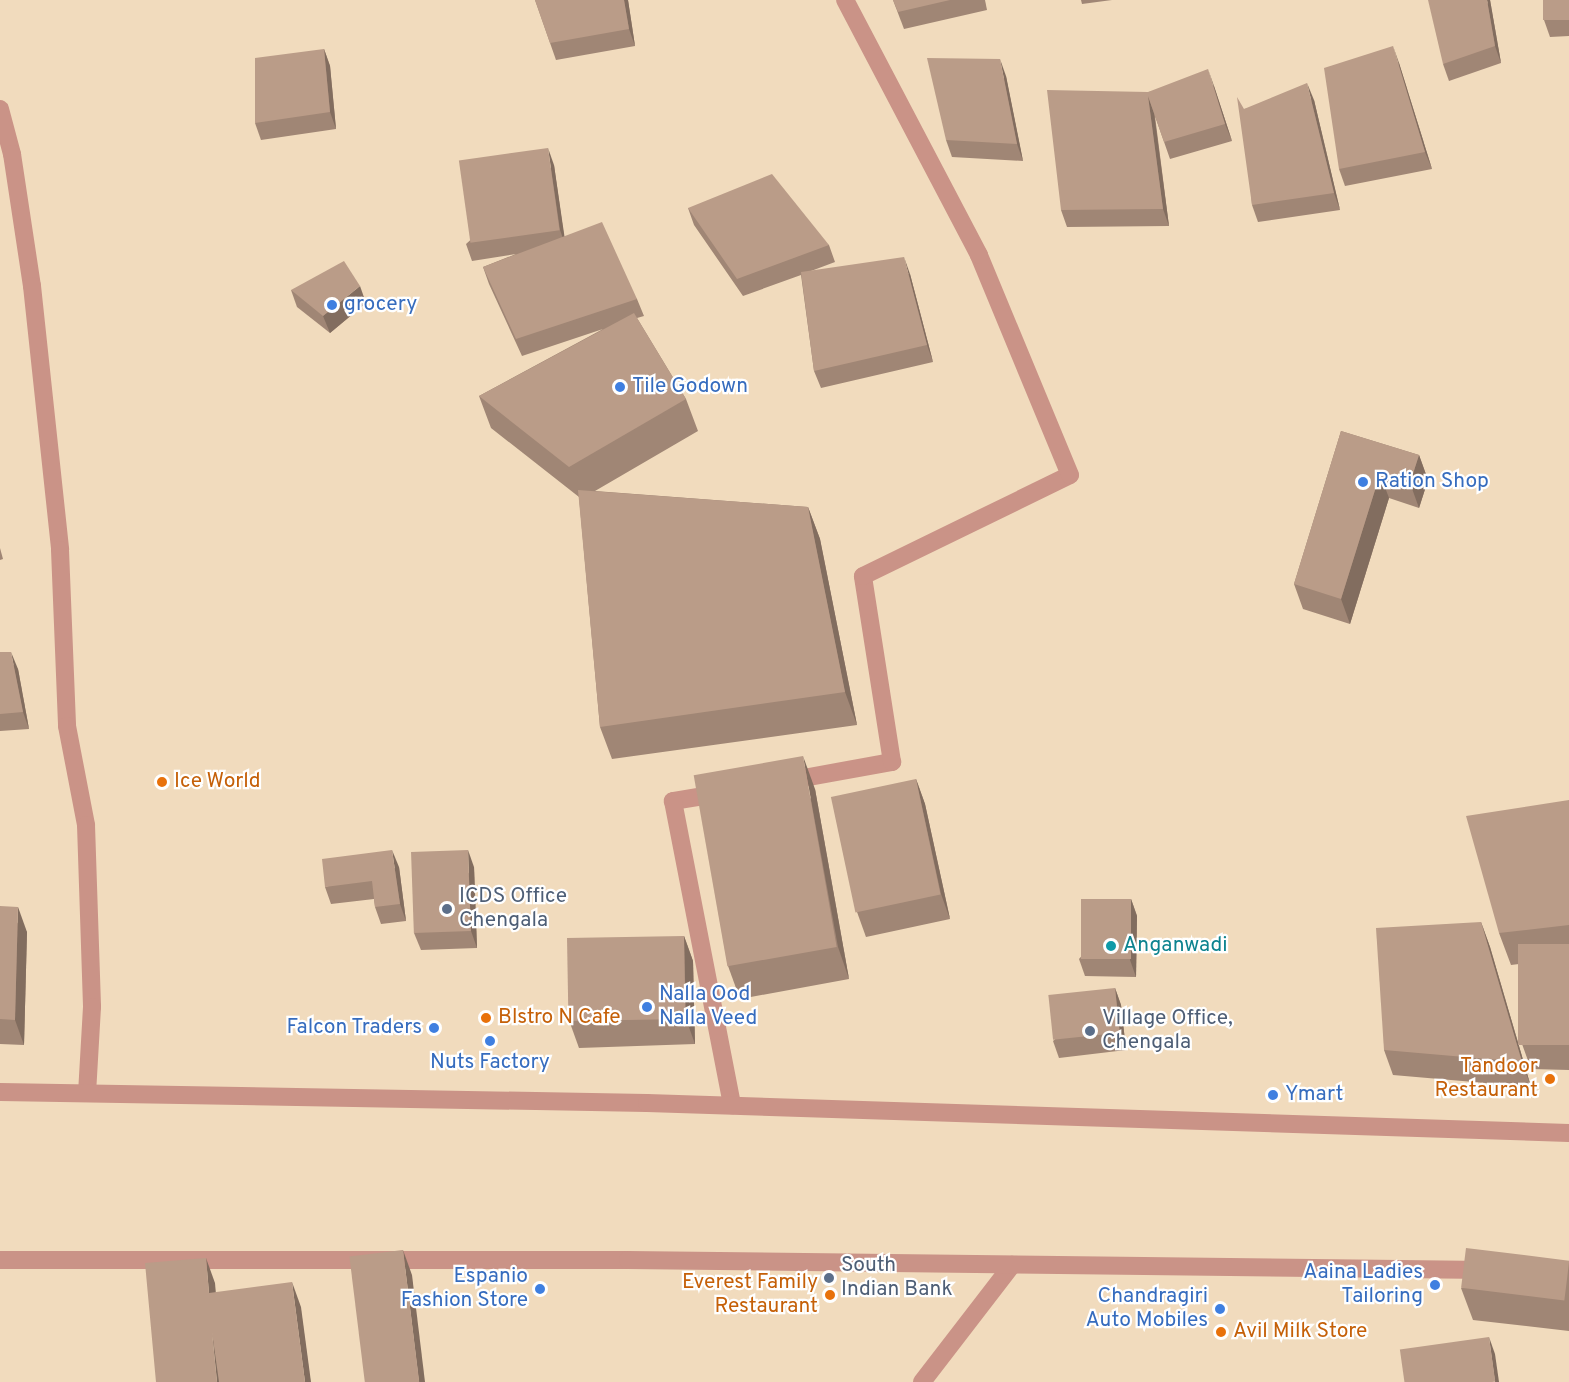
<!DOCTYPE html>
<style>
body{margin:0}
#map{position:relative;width:1569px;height:1382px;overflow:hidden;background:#f1dbbd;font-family:Overpass,sans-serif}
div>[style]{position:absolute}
.minor>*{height:18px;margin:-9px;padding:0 9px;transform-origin:9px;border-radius:9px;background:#ca9387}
.tertiary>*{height:18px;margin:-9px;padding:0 9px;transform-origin:9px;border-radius:9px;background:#ca9387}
.wall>*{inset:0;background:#a08675}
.shaded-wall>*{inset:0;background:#826d5f}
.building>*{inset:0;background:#ba9c88;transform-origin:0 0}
.dots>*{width:16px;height:16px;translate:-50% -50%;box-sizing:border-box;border:3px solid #fff;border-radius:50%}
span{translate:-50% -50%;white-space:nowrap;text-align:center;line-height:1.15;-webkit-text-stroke:4.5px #fff;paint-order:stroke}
.shop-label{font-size:21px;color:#366cbe}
.left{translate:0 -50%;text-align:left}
.right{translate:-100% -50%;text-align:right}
.food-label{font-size:21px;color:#c56008}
.service-label{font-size:21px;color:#4e5e75}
.culture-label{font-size:21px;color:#0d838f}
</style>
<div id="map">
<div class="minor">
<div style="left:0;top:109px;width:47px;rotate:75.1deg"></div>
<div style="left:12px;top:154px;width:134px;rotate:81.4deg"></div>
<div style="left:32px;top:286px;width:265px;rotate:83.9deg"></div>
<div style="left:60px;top:550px;width:176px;rotate:87.7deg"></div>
<div style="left:67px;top:726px;width:101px;rotate:79.1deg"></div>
<div style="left:86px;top:825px;width:182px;rotate:88.1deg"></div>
<div style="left:92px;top:1007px;width:86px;rotate:93.3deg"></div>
<div style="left:787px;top:781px;width:107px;rotate:-10.3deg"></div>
<div style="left:892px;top:762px;width:188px;rotate:-98.9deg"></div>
<div style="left:863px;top:576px;width:230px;rotate:-26deg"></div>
<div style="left:1070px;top:475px;width:238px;rotate:-112.5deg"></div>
<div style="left:979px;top:255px;width:288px;rotate:-117.7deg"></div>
<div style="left:722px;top:793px;width:50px;rotate:170.7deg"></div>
<div style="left:673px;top:801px;width:310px;rotate:79deg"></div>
<div style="left:922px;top:1382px;width:148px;rotate:-52.4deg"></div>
</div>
<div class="tertiary">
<div style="left:0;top:1092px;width:647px;rotate:0.97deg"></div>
<div style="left:647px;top:1103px;width:922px;rotate:1.86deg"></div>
<div style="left:0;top:1260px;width:628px"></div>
<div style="left:628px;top:1260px;width:858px;rotate:0.67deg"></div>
</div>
<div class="wall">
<div style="clip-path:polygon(535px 0,628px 0,635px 46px,556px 60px)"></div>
<div style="clip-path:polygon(893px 0,985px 0,987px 10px,904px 29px)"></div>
<div style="clip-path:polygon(1081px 0,1112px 0,1082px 4px)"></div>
<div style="clip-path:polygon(1490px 0,1501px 63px,1449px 81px,1443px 64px)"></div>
<div style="clip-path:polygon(1569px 0,1569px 36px,1550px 37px,1544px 20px)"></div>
<div style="clip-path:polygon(324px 49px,330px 66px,336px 129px,261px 140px,255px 123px)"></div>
<div style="clip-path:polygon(1399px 63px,1432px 169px,1345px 186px,1339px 169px)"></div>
<div style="clip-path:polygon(1006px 76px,1023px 161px,952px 157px,946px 140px)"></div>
<div style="clip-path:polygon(1214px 86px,1232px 141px,1170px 159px,1155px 116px,1169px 226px,1067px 227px,1061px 210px,1148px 92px)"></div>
<div style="clip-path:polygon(1314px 100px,1340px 210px,1258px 222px,1252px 205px,1244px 109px)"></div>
<div style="clip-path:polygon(554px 165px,564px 236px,637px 299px,644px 316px,637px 318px,686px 399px,698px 431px,595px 491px,808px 507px,820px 539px,857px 725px,612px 759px,600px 727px,579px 497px,491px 428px,479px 396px,603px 329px,522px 356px,489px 284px,483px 267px,516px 254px,472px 261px,466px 244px)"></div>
<div style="clip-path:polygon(688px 208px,829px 245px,835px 262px,811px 271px,910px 274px,933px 362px,821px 388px,814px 371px,801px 275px,743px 296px,694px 225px)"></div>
<div style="clip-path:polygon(291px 290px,366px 303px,330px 333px,297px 307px)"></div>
<div style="clip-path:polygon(1341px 431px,1419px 455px,1428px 480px,1419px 508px,1389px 498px,1350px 624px,1303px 609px,1294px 584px)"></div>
<div style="clip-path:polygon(0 548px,3px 559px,0 560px)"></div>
<div style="clip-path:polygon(0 652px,18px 669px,29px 729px,0 731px)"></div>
<div style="clip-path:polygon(916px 779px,925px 804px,950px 919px,866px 937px,857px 912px)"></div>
<div style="clip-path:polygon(815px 789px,849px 979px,740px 999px,728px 966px)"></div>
<div style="clip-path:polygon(1569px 800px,1569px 1070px,1531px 1069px,1522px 1044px,1519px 964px,1511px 965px,1499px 933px)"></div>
<div style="clip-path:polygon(399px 867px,406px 921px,381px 924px,375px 907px,374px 899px,331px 904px,325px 887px)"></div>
<div style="clip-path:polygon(474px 867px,477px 948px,421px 950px,414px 933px)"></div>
<div style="clip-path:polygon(1131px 899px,1137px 916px,1136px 977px,1085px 976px,1079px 959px)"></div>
<div style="clip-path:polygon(0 906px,27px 932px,24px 1045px,0 1044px)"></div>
<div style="clip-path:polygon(1481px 922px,1490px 947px,1531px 1087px,1393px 1075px,1384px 1050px)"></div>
<div style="clip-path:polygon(684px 936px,693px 961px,695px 1044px,579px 1048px,570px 1023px)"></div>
<div style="clip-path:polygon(1115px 988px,1121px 1005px,1126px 1050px,1059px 1058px,1053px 1041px)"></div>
<div style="clip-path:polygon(1569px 1261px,1569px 1331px,1473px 1320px,1461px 1288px)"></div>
</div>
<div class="shaded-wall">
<div style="clip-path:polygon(624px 0,628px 0,635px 46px,629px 29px)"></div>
<div style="clip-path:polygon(1487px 0,1490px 0,1501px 63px,1495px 46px)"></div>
<div style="clip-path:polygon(1393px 46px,1399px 63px,1432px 169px,1425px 152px)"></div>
<div style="clip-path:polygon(324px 49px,330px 66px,336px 129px,330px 112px)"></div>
<div style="clip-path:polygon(1000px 59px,1006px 76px,1023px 161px,1017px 144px)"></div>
<div style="clip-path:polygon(1208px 69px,1214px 86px,1232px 141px,1225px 124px)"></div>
<div style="clip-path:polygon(1307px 83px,1314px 100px,1340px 210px,1334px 193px)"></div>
<div style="clip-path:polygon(1148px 96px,1154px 113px,1169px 226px,1163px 209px)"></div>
<div style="clip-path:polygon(548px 148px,554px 165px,566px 247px,560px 230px)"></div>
<div style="clip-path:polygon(904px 257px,910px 274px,933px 362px,927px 345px)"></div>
<div style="clip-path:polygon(360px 286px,366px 303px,330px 333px,323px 316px)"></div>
<div style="clip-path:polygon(1419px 455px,1428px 480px,1419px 508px,1410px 483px)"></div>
<div style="clip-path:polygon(1380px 474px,1389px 498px,1350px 624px,1341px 599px)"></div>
<div style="clip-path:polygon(808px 507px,820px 539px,857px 725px,845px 692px)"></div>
<div style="clip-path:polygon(11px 652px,18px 669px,29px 729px,23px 712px)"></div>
<div style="clip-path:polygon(803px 756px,815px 789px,849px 979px,838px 947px)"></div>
<div style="clip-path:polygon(916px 779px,925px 804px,950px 919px,941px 894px)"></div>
<div style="clip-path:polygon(392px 850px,399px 867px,406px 921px,400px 904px)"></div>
<div style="clip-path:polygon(468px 850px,474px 867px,477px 948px,471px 931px)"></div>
<div style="clip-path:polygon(1131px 899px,1137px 916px,1136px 977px,1130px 960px)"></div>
<div style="clip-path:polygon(18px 907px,27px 932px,24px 1045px,15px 1020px)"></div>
<div style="clip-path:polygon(1481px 922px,1490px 947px,1531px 1087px,1522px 1062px)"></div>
<div style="clip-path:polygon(684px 936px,693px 961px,695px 1044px,686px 1019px)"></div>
<div style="clip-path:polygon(1115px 988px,1121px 1005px,1126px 1050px,1120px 1033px)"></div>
<div style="clip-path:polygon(403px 1250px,412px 1275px,425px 1382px,419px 1382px)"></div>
<div style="clip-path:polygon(206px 1258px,215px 1283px,218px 1318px,209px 1293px)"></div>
<div style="clip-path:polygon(292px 1282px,301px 1307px,311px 1382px,305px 1382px)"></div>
<div style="clip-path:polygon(212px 1332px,224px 1382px,217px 1382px)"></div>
<div style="clip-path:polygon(1489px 1337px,1495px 1354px,1499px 1382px,1495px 1382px)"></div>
</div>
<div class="building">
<div style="clip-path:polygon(535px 0,624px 0,629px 29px,550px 43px)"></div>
<div style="clip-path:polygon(893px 0,950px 0,898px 12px)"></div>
<div style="clip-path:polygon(1428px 0,1487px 0,1495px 46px,1443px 64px)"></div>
<div style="left:1543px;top:0;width:26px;height:20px"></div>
<div style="clip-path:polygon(1393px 46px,1425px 152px,1339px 169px,1324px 68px)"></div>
<div style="clip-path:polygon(324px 49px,330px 112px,255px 123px,255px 58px)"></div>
<div style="clip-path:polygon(927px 58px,1000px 59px,1017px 144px,946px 140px)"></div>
<div style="clip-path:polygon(1208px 69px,1225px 124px,1164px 142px,1148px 96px,1163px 209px,1061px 210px,1047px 90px,1148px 92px)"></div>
<div style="clip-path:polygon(1307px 83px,1334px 193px,1252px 205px,1237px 97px,1244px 109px)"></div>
<div style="left:548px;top:148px;width:83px;height:90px;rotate:82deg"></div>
<div style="clip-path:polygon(772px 174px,829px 245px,737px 279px,688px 208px)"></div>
<div style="clip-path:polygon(602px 222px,637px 299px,516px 339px,483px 267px)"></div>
<div style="clip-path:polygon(904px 257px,927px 345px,814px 371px,801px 272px)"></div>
<div style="clip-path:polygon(344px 261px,360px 286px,323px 316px,291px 290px)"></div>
<div style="clip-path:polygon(634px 313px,686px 399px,569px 467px,479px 396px)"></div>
<div style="clip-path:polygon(1341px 431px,1419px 455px,1410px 483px,1380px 474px,1341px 599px,1294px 584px)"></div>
<div style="clip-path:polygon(578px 490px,808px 507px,845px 692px,600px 727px)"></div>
<div style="clip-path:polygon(0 652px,11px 652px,23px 712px,0 714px)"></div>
<div style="left:803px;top:756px;width:194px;height:111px;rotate:80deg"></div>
<div style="left:916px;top:779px;width:118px;height:87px;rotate:78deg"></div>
<div style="clip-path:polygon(1569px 800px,1569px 925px,1499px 933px,1466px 816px)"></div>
<div style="clip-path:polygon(392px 850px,400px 904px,375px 907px,372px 881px,325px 887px,322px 859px)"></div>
<div style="left:468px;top:850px;width:81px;height:57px;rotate:88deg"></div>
<div style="left:1081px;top:899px;width:50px;height:60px"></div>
<div style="clip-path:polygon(0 906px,18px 907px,15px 1020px,0 1019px)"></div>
<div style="clip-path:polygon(1481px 922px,1522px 1062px,1384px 1050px,1376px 928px)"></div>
<div style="left:684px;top:936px;width:83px;height:117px;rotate:89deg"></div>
<div style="left:1569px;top:944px;width:101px;height:51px;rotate:90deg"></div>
<div style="left:1115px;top:988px;width:45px;height:67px;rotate:84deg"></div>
<div style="left:1466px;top:1248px;width:104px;height:40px;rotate:7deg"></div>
<div style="left:403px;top:1250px;width:133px;height:54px;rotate:83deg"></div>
<div style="clip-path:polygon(206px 1258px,209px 1293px,292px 1282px,305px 1382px,219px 1382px,212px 1332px,217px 1382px,156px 1382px,145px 1263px)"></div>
<div style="left:1489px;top:1337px;width:45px;height:90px;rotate:82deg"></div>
</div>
<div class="dots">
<div style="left:332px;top:305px;background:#3f7fe0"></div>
<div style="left:620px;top:387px;background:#3f7fe0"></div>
<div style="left:1363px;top:482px;background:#3f7fe0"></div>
<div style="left:162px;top:782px;background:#e8710a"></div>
<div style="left:447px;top:909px;background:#5c6f8a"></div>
<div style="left:1111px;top:946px;background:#0f9aa8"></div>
<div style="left:647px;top:1007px;background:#3f7fe0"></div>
<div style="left:486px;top:1018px;background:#e8710a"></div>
<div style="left:434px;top:1028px;background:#3f7fe0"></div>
<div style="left:1090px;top:1031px;background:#5c6f8a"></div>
<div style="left:490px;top:1041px;background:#3f7fe0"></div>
<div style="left:1550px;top:1079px;background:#e8710a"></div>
<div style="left:1273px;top:1095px;background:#3f7fe0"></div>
<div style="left:829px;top:1278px;background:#5c6f8a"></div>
<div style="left:1435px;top:1285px;background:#3f7fe0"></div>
<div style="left:540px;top:1289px;background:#3f7fe0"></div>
<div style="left:830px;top:1295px;background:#e8710a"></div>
<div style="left:1220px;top:1309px;background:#3f7fe0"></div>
<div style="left:1221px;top:1332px;background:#e8710a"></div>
</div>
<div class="shop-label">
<span class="left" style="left:344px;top:305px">grocery</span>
<span class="left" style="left:632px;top:387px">Tile Godown</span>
<span class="left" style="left:1375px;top:482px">Ration Shop</span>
<span class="left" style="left:659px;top:1007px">Nalla Ood<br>Nalla Veed</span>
<span class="right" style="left:422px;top:1028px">Falcon Traders</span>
<span style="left:490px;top:1063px">Nuts Factory</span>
<span class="left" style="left:1285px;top:1095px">Ymart</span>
<span class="right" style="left:1423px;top:1285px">Aaina Ladies<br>Tailoring</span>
<span class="right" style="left:528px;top:1289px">Espanio<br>Fashion Store</span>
<span class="right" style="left:1208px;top:1309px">Chandragiri<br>Auto Mobiles</span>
</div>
<div class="food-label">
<span class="left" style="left:174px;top:782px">Ice World</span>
<span class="left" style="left:498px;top:1018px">BIstro N Cafe</span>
<span class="right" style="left:1538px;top:1079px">Tandoor<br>Restaurant</span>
<span class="right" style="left:818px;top:1295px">Everest Family<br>Restaurant</span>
<span class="left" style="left:1233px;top:1332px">Avil Milk Store</span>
</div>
<div class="service-label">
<span class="left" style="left:459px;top:909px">ICDS Office<br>Chengala</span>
<span class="left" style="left:1102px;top:1031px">Village Office,<br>Chengala</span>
<span class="left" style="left:841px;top:1278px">South<br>Indian Bank</span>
</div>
<div class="culture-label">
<span class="left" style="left:1123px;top:946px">Anganwadi</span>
</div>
</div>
